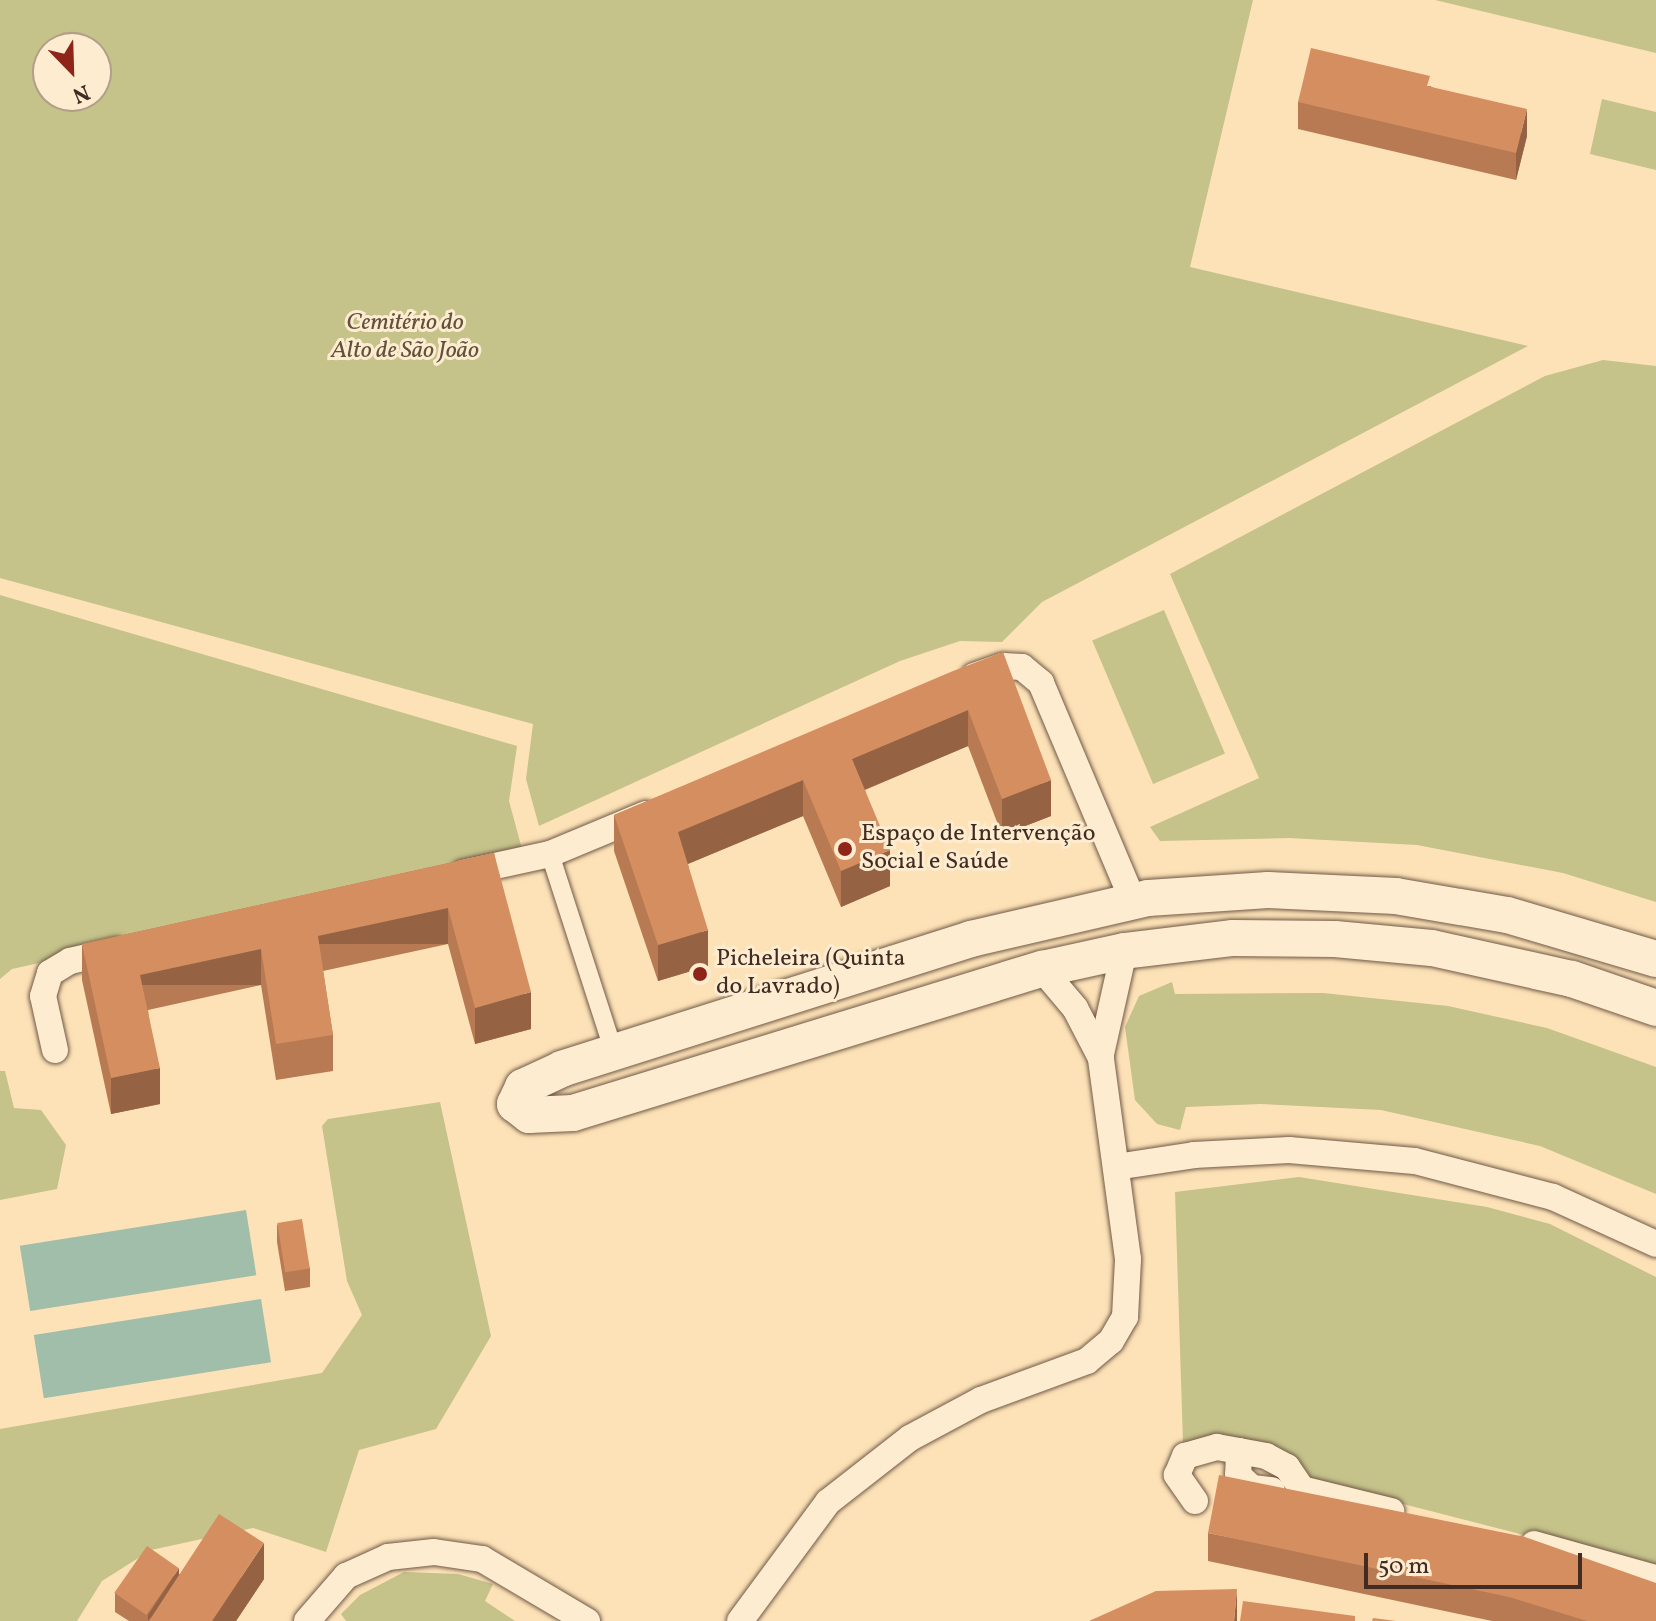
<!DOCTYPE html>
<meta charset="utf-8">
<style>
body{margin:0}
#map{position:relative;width:1656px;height:1621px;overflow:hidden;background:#fde2b7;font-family:Vollkorn,serif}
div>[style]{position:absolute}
.green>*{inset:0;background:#c5c28a;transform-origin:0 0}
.water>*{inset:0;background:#a0beaa;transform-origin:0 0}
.roads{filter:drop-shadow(0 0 2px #705947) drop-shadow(0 0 2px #705947)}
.pedestrian>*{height:18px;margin:-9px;padding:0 9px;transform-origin:9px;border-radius:9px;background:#feecd0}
.minor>*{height:26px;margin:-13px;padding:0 13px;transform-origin:13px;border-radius:13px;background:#feecd0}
.secondary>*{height:36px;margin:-18px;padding:0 18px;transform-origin:18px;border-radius:18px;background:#feecd0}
.wall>*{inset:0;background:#b77a53}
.shaded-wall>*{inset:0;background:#956343;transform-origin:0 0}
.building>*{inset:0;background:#d58e60;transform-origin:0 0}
.dots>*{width:22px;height:22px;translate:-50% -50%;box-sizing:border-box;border:4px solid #feecd0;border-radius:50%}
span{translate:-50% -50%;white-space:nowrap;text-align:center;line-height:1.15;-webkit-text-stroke:6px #feecd0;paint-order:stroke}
.park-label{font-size:24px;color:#62513c;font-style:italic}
.poi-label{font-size:24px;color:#412b22}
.left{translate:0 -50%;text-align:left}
.north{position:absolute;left:32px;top:32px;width:80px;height:80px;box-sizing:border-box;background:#feecd0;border:2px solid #b29f8a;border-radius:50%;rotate:157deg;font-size:22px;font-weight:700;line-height:32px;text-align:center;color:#412b22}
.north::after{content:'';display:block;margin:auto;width:28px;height:36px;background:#8f2418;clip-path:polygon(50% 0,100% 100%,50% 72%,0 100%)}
.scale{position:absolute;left:1364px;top:1553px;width:218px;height:36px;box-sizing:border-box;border:4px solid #412b22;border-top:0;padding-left:10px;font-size:24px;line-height:28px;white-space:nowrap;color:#412b22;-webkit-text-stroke:6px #feecd0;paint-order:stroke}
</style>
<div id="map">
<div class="green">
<div style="clip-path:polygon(evenodd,0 0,1253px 0,1190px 267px,1528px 346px,1042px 602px,1002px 642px,960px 641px,900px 661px,539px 826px,526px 779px,533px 724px,0 578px,0 0,48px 48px,96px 48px,96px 96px,48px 96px,48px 48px)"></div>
<div style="clip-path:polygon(1435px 0,1656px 0,1656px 53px)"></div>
<div style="clip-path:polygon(1602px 99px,1656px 112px,1656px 170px,1590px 154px)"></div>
<div style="clip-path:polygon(1603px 360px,1656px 366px,1656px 902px,1563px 873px,1417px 845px,1289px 838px,1160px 841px,1150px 827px,1259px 778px,1170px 574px,1545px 376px)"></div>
<div style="clip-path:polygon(0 595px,517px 746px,509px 801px,522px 849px,337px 897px,12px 969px,0 979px)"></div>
<div style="left:1164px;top:610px;width:156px;height:78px;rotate:67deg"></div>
<div style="clip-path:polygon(1172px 982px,1175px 994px,1323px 993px,1448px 1006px,1547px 1028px,1656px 1067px,1656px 1194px,1540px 1146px,1381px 1110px,1261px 1104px,1186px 1107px,1180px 1130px,1157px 1124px,1135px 1100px,1125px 1027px,1139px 996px)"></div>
<div style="clip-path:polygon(0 1071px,5px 1071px,14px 1108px,41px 1110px,66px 1145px,57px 1189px,0 1200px)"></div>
<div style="clip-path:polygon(440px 1102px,491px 1336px,436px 1429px,359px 1450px,326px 1552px,253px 1528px,151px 1550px,102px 1581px,77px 1621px,0 1621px,0 1429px,322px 1373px,362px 1315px,347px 1281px,322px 1126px,328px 1119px)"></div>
<div style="clip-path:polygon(1299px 1177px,1487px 1207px,1550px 1224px,1656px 1277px,1656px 1569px,1310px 1480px,1219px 1438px,1183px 1442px,1175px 1192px)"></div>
<div style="clip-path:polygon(404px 1572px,458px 1574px,493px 1584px,485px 1601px,515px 1621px,346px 1621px,341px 1614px,360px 1595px)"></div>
</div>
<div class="water">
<div style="left:246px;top:1210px;width:66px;height:229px;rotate:81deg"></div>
<div style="left:261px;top:1299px;width:64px;height:230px;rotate:81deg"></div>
</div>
<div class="roads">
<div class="pedestrian">
<div style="left:550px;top:854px;width:208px;rotate:72.1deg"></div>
</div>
<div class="minor">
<div style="left:974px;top:676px;width:31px;rotate:-19deg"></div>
<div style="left:1003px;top:666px;width:19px;rotate:3deg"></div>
<div style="left:1022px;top:667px;width:25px;rotate:40deg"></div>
<div style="left:1041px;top:683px;width:237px;rotate:67.1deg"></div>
<div style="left:463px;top:873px;width:89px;rotate:-12.3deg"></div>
<div style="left:550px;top:854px;width:104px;rotate:-22.6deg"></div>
<div style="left:55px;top:1050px;width:55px;rotate:-102.5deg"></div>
<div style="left:43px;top:996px;width:24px;rotate:-73deg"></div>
<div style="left:50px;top:973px;width:23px;rotate:-31deg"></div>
<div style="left:70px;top:961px;width:48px;rotate:-13.2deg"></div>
<div style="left:1101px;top:1054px;width:106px;rotate:-77.4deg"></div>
<div style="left:1116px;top:1167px;width:79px;rotate:-8.7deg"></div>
<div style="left:1194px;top:1155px;width:95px;rotate:-3deg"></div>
<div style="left:1289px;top:1150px;width:126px;rotate:5deg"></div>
<div style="left:1415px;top:1161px;width:143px;rotate:14.6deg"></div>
<div style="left:1553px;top:1197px;width:113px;rotate:24.5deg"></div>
<div style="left:1239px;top:1451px;width:24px;rotate:92deg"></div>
<div style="left:1238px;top:1475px;width:19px;rotate:43deg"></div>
<div style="left:1252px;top:1488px;width:20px;rotate:6deg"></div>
<div style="left:1195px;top:1501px;width:32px;rotate:-125deg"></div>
<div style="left:1177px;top:1475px;width:21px;rotate:-67deg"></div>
<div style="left:1185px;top:1456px;width:33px;rotate:-16deg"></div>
<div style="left:1217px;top:1447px;width:50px;rotate:10.4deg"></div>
<div style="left:1266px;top:1456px;width:24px;rotate:28deg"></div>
<div style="left:1287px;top:1467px;width:27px;rotate:56deg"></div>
<div style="left:1302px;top:1489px;width:92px;rotate:13.9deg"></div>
<div style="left:1534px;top:1544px;width:127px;rotate:15.6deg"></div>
<div style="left:307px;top:1621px;width:60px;rotate:-49.1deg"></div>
<div style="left:346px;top:1576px;width:46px;rotate:-24.3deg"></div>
<div style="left:388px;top:1557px;width:46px;rotate:-6.2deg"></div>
<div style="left:434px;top:1552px;width:49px;rotate:8.3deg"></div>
<div style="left:482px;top:1559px;width:122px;rotate:30.6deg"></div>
<div style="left:740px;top:1621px;width:148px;rotate:-53.5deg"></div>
<div style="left:828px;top:1502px;width:104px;rotate:-38deg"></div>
<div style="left:910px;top:1438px;width:81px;rotate:-28.2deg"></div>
<div style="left:981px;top:1400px;width:113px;rotate:-20.2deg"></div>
<div style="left:1087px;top:1361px;width:31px;rotate:-40deg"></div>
<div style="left:1111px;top:1341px;width:28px;rotate:-60deg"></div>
<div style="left:1125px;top:1317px;width:58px;rotate:-87deg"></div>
<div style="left:1128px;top:1259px;width:203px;rotate:-97.7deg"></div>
<div style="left:1101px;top:1058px;width:56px;rotate:-117.5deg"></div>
<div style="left:1075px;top:1008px;width:51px;rotate:-130.2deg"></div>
</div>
<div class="secondary">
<div style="left:1656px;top:959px;width:155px;rotate:-163.5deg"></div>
<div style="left:1507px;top:915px;width:113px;rotate:-170.3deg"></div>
<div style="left:1396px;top:896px;width:128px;rotate:-177.3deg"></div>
<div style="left:1268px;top:890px;width:120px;rotate:176.2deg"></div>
<div style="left:1148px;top:898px;width:182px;rotate:167deg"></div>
<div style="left:971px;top:939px;width:429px;rotate:162.4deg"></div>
<div style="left:562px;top:1069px;width:43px;rotate:155.2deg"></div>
<div style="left:523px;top:1087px;width:19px;rotate:115deg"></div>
<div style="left:515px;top:1104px;width:18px;rotate:38deg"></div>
<div style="left:529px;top:1115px;width:44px;rotate:-2.6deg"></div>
<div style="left:573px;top:1113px;width:491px;rotate:-17.1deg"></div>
<div style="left:1042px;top:969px;width:84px;rotate:-12.4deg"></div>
<div style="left:1124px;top:951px;width:110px;rotate:-6.8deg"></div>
<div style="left:1233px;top:938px;width:102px;rotate:0.6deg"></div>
<div style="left:1335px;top:939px;width:97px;rotate:5.3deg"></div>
<div style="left:1432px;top:948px;width:143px;rotate:12.5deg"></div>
<div style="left:1572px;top:979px;width:89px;rotate:19deg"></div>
</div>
</div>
<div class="wall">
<div style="clip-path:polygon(1430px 86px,1527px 136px,1516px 180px,1298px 129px,1298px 102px)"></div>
<div style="clip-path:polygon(1003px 652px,1051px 816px,1002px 835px,968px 746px,865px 790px,890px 886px,841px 907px,803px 816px,688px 864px,708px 966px,658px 981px,614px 851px,614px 815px)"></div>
<div style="clip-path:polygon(494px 853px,531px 1029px,475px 1044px,448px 944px,323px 971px,333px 1035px,333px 1071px,276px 1080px,261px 985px,148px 1010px,160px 1104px,111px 1114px,82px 980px,82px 944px)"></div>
<div style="clip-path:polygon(277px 1224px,310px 1268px,310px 1287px,285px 1291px,277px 1242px)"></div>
<div style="clip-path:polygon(1208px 1533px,1656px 1621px,1492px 1621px,1208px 1561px)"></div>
<div style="clip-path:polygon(179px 1574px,264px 1579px,236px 1621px,129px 1621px,115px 1612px,115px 1593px)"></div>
</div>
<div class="shaded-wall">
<div style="clip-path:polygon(1527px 109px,1527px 136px,1516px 180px,1516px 153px)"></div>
<div style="clip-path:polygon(968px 710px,968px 746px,852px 795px,852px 759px)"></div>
<div style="clip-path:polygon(803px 780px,803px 816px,678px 868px,678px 832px)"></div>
<div style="clip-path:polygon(1051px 780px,1051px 816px,1002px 835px,1002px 799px)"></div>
<div style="clip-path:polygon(890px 850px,890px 886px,841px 907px,841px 871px)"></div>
<div style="left:448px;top:908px;width:36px;height:133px;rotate:90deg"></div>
<div style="clip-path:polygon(708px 930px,708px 966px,658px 981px,658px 945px)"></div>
<div style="left:261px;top:949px;width:36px;height:124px;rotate:90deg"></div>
<div style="clip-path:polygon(531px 992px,531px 1029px,475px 1044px,475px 1008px)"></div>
<div style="clip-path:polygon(160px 1068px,160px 1104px,111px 1114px,111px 1078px)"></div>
<div style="clip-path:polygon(264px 1543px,264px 1579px,236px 1621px,212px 1621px)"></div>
<div style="clip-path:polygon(179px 1568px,179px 1586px,148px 1621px,148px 1615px)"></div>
<div style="clip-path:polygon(1237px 1589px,1237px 1621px,1234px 1621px)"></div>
</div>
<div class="building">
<div style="clip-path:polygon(1311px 48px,1430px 76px,1427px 86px,1527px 109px,1516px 153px,1298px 102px)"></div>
<div style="clip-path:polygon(1003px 652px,1051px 780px,1002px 799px,968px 710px,852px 759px,890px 850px,841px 871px,803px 780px,678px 832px,708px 930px,658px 945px,614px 815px,953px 671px)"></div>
<div style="clip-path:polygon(494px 853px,531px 992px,475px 1008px,448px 908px,318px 936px,333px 1035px,276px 1044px,261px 949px,140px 975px,160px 1068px,111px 1078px,82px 944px)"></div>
<div style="left:302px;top:1219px;width:50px;height:25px;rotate:81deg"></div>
<div style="clip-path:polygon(1219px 1475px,1525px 1537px,1656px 1583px,1656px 1621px,1587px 1621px,1509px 1597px,1208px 1533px)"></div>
<div style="clip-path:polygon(219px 1514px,264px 1543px,212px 1621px,149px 1621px)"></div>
<div style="left:147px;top:1546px;width:39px;height:57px;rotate:35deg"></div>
<div style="clip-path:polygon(1237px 1589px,1234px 1621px,1089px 1621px,1156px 1591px)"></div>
<div style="clip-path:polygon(1243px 1601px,1355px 1616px,1355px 1621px,1240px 1621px)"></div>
<div style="clip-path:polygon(1373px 1618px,1396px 1621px,1372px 1621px)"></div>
</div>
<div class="dots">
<div style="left:845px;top:849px;background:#8f2418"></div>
<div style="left:700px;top:974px;background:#8f2418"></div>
</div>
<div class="park-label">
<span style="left:405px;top:338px">Cemitério do<br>Alto de São João</span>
</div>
<div class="poi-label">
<span class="left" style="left:861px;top:849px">Espaço de Intervenção<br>Social e Saúde</span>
<span class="left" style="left:716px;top:974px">Picheleira (Quinta<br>do Lavrado)</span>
</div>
<div class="north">N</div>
<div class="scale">50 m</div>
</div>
